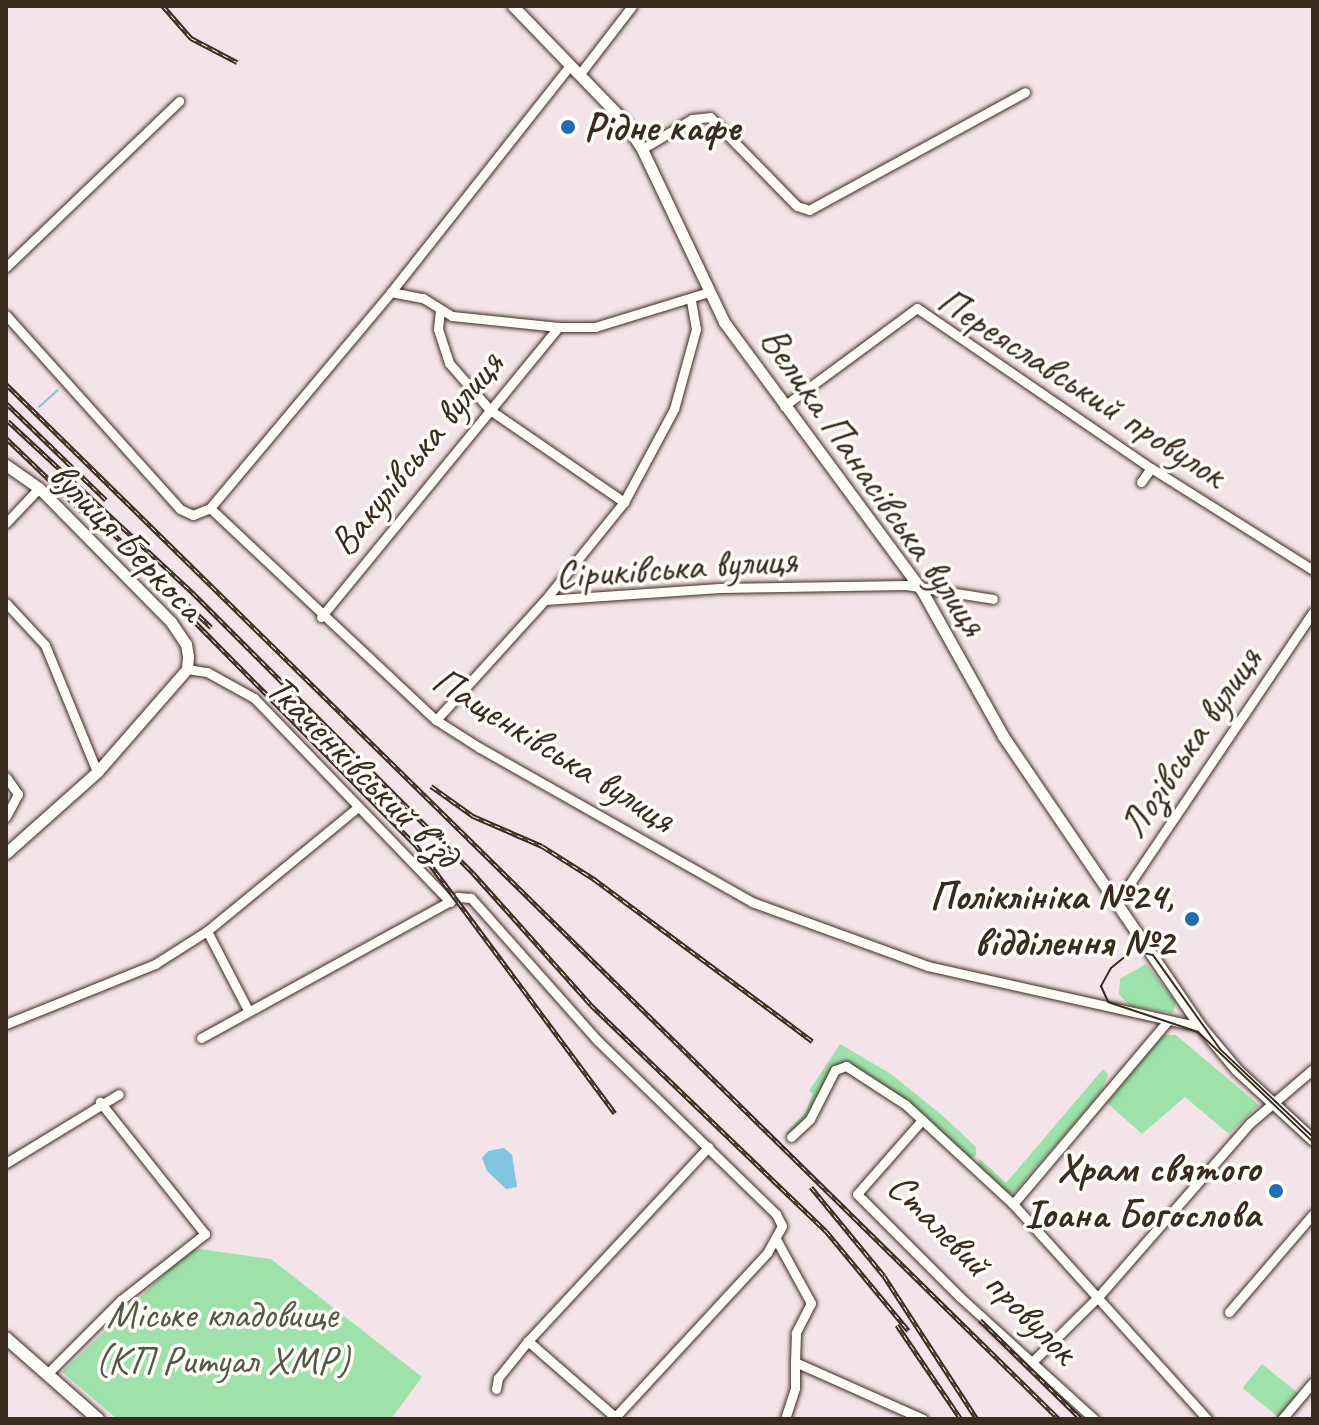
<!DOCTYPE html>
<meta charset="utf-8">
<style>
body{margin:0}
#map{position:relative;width:1319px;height:1425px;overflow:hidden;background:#f4e3e8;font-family:Caveat,sans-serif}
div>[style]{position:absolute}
.green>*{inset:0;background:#9fe1ab;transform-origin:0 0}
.water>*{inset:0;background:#80c6e1}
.stream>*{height:2px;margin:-1px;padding:0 1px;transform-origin:1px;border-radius:1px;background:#80c6e1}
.roads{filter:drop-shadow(0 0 2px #3b2a1e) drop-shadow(0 0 2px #3b2a1e)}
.minor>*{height:9px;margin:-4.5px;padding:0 4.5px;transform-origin:4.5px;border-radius:4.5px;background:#fdfcf7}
.tertiary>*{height:11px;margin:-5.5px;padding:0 5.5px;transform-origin:5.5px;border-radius:5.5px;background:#fdfcf7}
.secondary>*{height:12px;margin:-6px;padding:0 6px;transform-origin:6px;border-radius:6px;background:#fdfcf7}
.tram>*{height:2px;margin:-1px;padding:0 1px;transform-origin:1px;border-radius:1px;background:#3b2a1e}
.rail>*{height:5px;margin-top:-2.5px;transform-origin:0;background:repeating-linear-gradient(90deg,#fdfcf7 0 6px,#3b2a1e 0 12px);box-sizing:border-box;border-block:2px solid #3b2a1e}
.dots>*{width:22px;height:22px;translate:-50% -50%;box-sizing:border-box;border:4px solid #fdfcf7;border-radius:50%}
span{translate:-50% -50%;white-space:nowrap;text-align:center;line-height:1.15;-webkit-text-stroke:7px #fdfcf7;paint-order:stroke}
.poi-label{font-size:40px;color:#3b2a1e;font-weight:700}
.left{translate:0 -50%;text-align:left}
.right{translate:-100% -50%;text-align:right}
.street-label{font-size:40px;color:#3b2a1e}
.park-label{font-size:40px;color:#545841}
.frame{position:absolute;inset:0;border:8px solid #3b2a1e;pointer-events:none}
</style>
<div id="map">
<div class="green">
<div style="clip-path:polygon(1146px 964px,1176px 1002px,1173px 1013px,1130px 1006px,1119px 994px,1120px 979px)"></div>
<div style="clip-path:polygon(1163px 1035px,1176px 1035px,1259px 1105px,1229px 1134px,1185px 1097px,1142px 1134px,1107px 1103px)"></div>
<div style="clip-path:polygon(840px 1044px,891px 1074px,943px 1116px,976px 1147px,976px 1155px,969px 1159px,926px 1116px,846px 1064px,832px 1068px,809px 1118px,789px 1136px,786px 1133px,805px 1113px,813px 1094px,809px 1091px)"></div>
<div style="clip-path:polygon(1103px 1069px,1108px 1075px,1100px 1093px,1014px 1193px,1006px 1193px,977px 1167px,980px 1159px,1006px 1183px)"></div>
<div style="clip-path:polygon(192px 1248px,271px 1259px,422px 1377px,391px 1419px,117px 1419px,62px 1372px)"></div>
<div style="left:1262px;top:1364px;width:48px;height:31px;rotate:39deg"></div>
</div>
<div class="water">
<div style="clip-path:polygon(504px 1148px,512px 1155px,517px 1187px,506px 1189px,487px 1171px,482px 1158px,488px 1151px)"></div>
</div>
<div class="stream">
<div style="left:39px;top:407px;width:25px;rotate:-42deg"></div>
</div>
<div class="roads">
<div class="minor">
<div style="left:579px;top:75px;width:87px;rotate:-52.5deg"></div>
<div style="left:642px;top:149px;width:58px;rotate:-31deg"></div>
<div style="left:692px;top:119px;width:18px;rotate:-6deg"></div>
<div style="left:710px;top:117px;width:124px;rotate:45.7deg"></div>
<div style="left:797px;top:206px;width:13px;rotate:18deg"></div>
<div style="left:809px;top:210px;width:246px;rotate:-28.6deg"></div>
<div style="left:6px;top:267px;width:240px;rotate:-43.8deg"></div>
<div style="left:391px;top:292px;width:289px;rotate:-51.7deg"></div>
<div style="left:440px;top:310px;width:19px;rotate:96deg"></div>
<div style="left:438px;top:329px;width:36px;rotate:72deg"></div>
<div style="left:449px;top:363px;width:62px;rotate:48.9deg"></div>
<div style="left:490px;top:410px;width:163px;rotate:34.5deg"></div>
<div style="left:6px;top:315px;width:261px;rotate:48.1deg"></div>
<div style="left:180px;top:509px;width:14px;rotate:25deg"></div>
<div style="left:193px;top:515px;width:18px;rotate:-22deg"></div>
<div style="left:210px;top:508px;width:310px;rotate:43.2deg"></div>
<div style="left:436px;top:720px;width:52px;rotate:32.5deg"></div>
<div style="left:480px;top:748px;width:313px;rotate:29.5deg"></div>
<div style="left:752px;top:902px;width:187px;rotate:20deg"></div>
<div style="left:928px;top:966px;width:280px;rotate:12.6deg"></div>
<div style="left:784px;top:406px;width:165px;rotate:-36.4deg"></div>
<div style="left:917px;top:308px;width:283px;rotate:34.4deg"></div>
<div style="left:1151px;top:468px;width:191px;rotate:32.2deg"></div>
<div style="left:1141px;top:482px;width:17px;rotate:-54deg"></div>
<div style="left:210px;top:508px;width:282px;rotate:-50deg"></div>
<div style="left:391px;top:292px;width:33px;rotate:11deg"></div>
<div style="left:423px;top:298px;width:34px;rotate:32deg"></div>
<div style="left:452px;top:316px;width:107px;rotate:5.9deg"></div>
<div style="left:558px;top:327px;width:37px"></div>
<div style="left:595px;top:327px;width:119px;rotate:-17.1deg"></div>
<div style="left:6px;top:523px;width:48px;rotate:-46.7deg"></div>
<div style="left:545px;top:600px;width:126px;rotate:-51.1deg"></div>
<div style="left:624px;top:502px;width:106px;rotate:-61.7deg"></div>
<div style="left:674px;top:409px;width:83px;rotate:-74.6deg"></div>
<div style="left:696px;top:329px;width:29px;rotate:-100deg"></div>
<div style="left:6px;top:603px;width:57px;rotate:47.1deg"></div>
<div style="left:45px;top:645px;width:137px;rotate:67.7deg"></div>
<div style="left:321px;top:617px;width:375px;rotate:-50.7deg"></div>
<div style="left:187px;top:669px;width:20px;rotate:9deg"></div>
<div style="left:207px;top:672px;width:54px;rotate:29deg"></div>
<div style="left:254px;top:698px;width:283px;rotate:46.1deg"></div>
<div style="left:436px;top:720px;width:162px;rotate:-47.8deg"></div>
<div style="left:545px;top:600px;width:175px;rotate:-3.9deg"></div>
<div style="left:720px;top:588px;width:186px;rotate:-0.9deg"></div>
<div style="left:906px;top:585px;width:88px;rotate:9.1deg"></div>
<div style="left:6px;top:777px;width:21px;rotate:55deg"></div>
<div style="left:18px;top:794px;width:26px;rotate:118deg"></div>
<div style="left:1116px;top:904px;width:352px;rotate:-56deg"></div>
<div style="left:207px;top:931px;width:89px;rotate:62.6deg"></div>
<div style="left:6px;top:1024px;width:161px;rotate:-21.9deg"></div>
<div style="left:155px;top:964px;width:62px;rotate:-32.4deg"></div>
<div style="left:207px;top:931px;width:194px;rotate:-39.4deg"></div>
<div style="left:201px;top:1038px;width:293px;rotate:-28.8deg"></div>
<div style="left:458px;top:897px;width:13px;rotate:4deg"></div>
<div style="left:471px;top:898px;width:190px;rotate:48.4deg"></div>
<div style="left:597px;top:1040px;width:250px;rotate:44.2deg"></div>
<div style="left:776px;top:1214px;width:13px;rotate:63deg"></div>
<div style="left:782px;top:1226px;width:31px;rotate:119deg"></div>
<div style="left:767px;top:1253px;width:224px;rotate:132.8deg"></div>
<div style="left:615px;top:1417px;width:116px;rotate:-138.9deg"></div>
<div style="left:922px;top:1120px;width:98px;rotate:131.3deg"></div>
<div style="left:857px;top:1194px;width:146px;rotate:45deg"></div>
<div style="left:960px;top:1297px;width:181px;rotate:42.3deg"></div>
<div style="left:791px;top:1137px;width:26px;rotate:-43deg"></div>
<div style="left:810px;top:1119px;width:55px;rotate:-63deg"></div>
<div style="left:835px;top:1070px;width:12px;rotate:-20deg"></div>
<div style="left:846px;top:1066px;width:72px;rotate:33deg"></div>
<div style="left:906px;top:1105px;width:146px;rotate:42.8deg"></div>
<div style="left:1013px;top:1204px;width:290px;rotate:47.9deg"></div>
<div style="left:6px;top:1163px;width:132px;rotate:-31.4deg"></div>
<div style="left:1013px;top:1204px;width:238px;rotate:-49.8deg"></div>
<div style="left:777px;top:1241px;width:71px;rotate:61.3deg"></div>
<div style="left:811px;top:1303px;width:34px;rotate:117deg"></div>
<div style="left:796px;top:1333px;width:29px;rotate:92deg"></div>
<div style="left:795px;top:1362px;width:140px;rotate:24deg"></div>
<div style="left:1229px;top:1312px;width:129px;rotate:-49.4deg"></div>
<div style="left:1033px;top:1361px;width:91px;rotate:-44.6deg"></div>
<div style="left:1098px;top:1297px;width:231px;rotate:-48.9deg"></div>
<div style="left:1250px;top:1123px;width:83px;rotate:-40.6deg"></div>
<div style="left:47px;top:1374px;width:105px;rotate:-45deg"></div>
<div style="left:121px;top:1300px;width:107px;rotate:-38.2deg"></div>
<div style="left:205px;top:1234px;width:169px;rotate:-128.5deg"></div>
<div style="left:496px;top:1389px;width:11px;rotate:-80deg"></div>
<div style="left:498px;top:1378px;width:48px;rotate:-51deg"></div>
<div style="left:528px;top:1341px;width:265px;rotate:-47.1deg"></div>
<div style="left:785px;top:1419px;width:33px;rotate:-72deg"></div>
<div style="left:795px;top:1388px;width:26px;rotate:-90deg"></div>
<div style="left:1282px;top:1419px;width:48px;rotate:-50deg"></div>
</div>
<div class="tertiary">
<div style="left:513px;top:6px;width:157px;rotate:46deg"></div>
<div style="left:622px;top:119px;width:36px;rotate:56deg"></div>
<div style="left:642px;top:149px;width:191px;rotate:64.6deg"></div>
<div style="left:724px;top:322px;width:332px;rotate:53.6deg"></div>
<div style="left:921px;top:589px;width:168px;rotate:60.8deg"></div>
<div style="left:1003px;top:736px;width:352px;rotate:55.8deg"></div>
<div style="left:1201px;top:1027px;width:56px;rotate:50.1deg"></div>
<div style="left:1237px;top:1070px;width:103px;rotate:42.6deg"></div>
<div style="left:6px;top:465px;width:40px;rotate:34.9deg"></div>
<div style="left:39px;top:488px;width:188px;rotate:45.4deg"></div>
<div style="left:171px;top:622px;width:27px;rotate:56deg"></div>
<div style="left:186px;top:644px;width:13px;rotate:81deg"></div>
<div style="left:188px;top:657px;width:12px;rotate:95deg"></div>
<div style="left:187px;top:669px;width:137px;rotate:131.1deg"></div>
<div style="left:97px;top:772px;width:122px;rotate:138.3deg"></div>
</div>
<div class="secondary">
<div style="left:6px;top:1338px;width:123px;rotate:41.4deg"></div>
</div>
</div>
<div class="tram">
<div style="left:1313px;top:1137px;width:128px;rotate:-136.6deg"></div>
<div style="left:1220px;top:1049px;width:115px;rotate:-125.5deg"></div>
<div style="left:1153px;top:955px;width:21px;rotate:-169deg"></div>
<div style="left:1132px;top:951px;width:27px;rotate:141deg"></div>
<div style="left:1111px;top:968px;width:21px;rotate:119deg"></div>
<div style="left:1101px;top:986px;width:17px;rotate:66deg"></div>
<div style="left:1108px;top:1002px;width:95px;rotate:18.4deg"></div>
<div style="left:1198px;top:1032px;width:159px;rotate:43.7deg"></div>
</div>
<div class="rail">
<div style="left:163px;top:6px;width:43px;rotate:48.8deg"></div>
<div style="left:191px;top:38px;width:52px;rotate:27.6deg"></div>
<div style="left:6px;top:384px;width:1476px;rotate:44.51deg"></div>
<div style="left:6px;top:403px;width:139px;rotate:44.1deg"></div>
<div style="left:8px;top:421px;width:253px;rotate:42.9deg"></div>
<div style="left:193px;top:593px;width:396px;rotate:45deg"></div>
<div style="left:473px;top:873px;width:177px;rotate:48.2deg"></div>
<div style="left:591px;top:1005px;width:326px;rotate:43.9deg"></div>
<div style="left:826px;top:1231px;width:129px;rotate:50.4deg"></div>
<div style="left:6px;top:438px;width:108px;rotate:43.9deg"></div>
<div style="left:78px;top:500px;width:184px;rotate:43.7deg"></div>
<div style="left:195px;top:622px;width:313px;rotate:45.3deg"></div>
<div style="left:415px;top:844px;width:335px;rotate:53.4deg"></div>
<div style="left:431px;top:786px;width:52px;rotate:35.5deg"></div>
<div style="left:473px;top:816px;width:75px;rotate:23.5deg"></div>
<div style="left:542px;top:846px;width:62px;rotate:32.4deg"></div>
<div style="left:594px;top:879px;width:272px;rotate:36.6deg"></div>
<div style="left:811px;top:1187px;width:115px;rotate:50.6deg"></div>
<div style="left:884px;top:1276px;width:171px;rotate:57deg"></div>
<div style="left:980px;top:1320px;width:141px;rotate:44.4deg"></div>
<div style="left:897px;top:1325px;width:114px;rotate:55.8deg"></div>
</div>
<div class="dots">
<div style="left:568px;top:127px;background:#1f6fb2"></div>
<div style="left:1192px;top:919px;background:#1f6fb2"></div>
<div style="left:1276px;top:1191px;background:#1f6fb2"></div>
</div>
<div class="poi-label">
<span class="left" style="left:584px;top:127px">Рідне кафе</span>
<span class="right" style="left:1174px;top:919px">Поліклініка №24,<br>відділення №2</span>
<span class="right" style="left:1260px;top:1191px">Храм святого<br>Іоана Богослова</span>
</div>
<div class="street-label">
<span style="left:1082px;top:387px;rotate:33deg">Переяславський провулок</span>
<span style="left:416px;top:453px;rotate:-51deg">Вакулівська вулиця</span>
<span style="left:874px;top:481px;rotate:55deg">Велика Панасівська вулиця</span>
<span style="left:127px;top:541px;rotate:46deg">вулиця Беркоса</span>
<span style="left:676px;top:567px;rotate:-4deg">Сіриківська вулиця</span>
<span style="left:1190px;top:742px;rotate:-56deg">Лозівська вулиця</span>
<span style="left:554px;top:749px;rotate:32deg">Пащенківська вулиця</span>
<span style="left:363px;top:771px;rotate:45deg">Ткаченківський в'їзд</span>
<span style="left:983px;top:1268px;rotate:45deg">Сталевий провулок</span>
</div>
<div class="park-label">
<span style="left:222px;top:1337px">Міське кладовище<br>(КП Ритуал ХМР)</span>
</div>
<div class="frame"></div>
</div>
